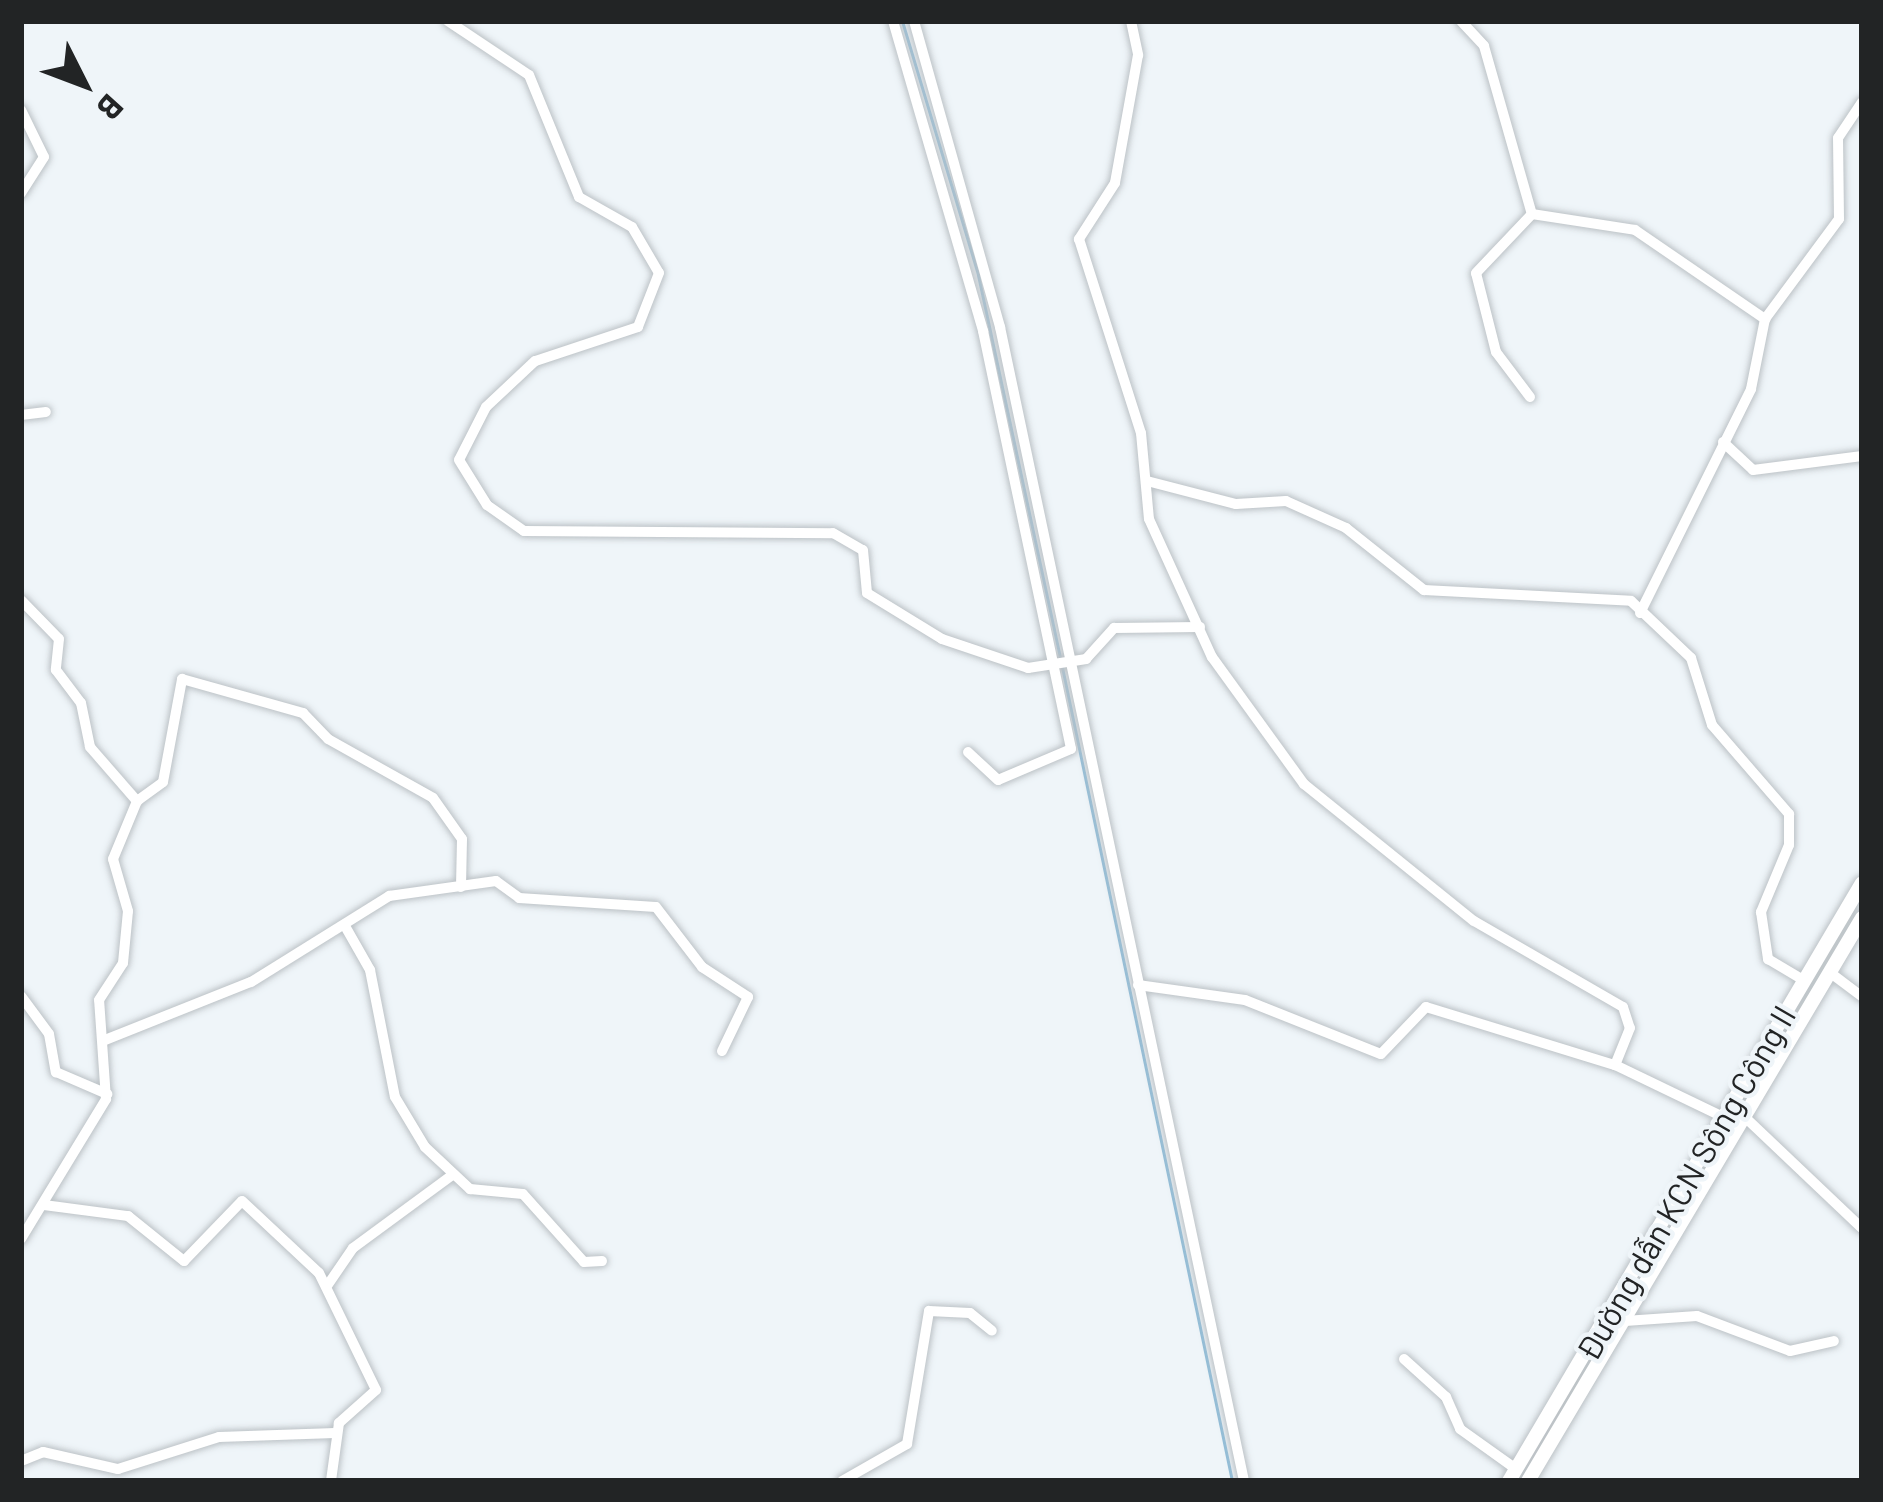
<!DOCTYPE html>
<meta charset="utf-8">
<style>
body{margin:0}
#map{position:relative;width:1883px;height:1502px;overflow:hidden;background:#eff5f9;font-family:Barlow,sans-serif}
div>[style]{position:absolute}
.stream>*{height:3px;margin:-1.5px;padding:0 1.5px;transform-origin:1.5px;border-radius:1.5px;background:#91bdd8}
.roads{filter:drop-shadow(0 0 3px #bcc2c6) drop-shadow(0 0 3px #bcc2c6)}
.street>*{height:10px;margin:-5px;padding:0 5px;transform-origin:5px;border-radius:5px;background:#fff}
.secondary>*{height:14px;margin:-7px;padding:0 7px;transform-origin:7px;border-radius:7px;background:#fff}
span{translate:-50% -50%;white-space:nowrap;text-align:center;line-height:1.15;-webkit-text-stroke:9px #eff5f9;paint-order:stroke}
.street-label{font-size:33px;color:#222425}
.frame{position:absolute;inset:0;border:24px solid #222425;pointer-events:none}
.north{position:absolute;left:24px;top:24px;width:120px;height:120px;-webkit-text-stroke:9px #eff5f9;paint-order:stroke;rotate:132deg;font-size:33px;font-weight:700;line-height:48px;text-align:center;color:#222425}
.north::after{content:'';display:block;margin:auto;width:42px;height:54px;background:#222425;clip-path:polygon(50% 0,100% 100%,50% 72%,0 100%)}
</style>
<div id="map">
<div class="stream">
<div style="left:902px;top:21px;width:265px;rotate:73.3deg"></div>
<div style="left:978px;top:275px;width:392px;rotate:77.9deg"></div>
<div style="left:1062px;top:667px;width:832px;rotate:78.2deg"></div>
</div>
<div class="roads">
<div class="street">
<div style="left:448px;top:21px;width:97px;rotate:33.7deg"></div>
<div style="left:529px;top:75px;width:132px;rotate:67.7deg"></div>
<div style="left:579px;top:197px;width:61px;rotate:29.5deg"></div>
<div style="left:632px;top:227px;width:53px;rotate:59.6deg"></div>
<div style="left:659px;top:273px;width:58px;rotate:111.3deg"></div>
<div style="left:638px;top:327px;width:108px;rotate:161.7deg"></div>
<div style="left:535px;top:361px;width:67px;rotate:136.8deg"></div>
<div style="left:486px;top:407px;width:59px;rotate:117deg"></div>
<div style="left:459px;top:460px;width:53px;rotate:58.1deg"></div>
<div style="left:487px;top:505px;width:45px;rotate:35.1deg"></div>
<div style="left:524px;top:531px;width:309px;rotate:0.4deg"></div>
<div style="left:833px;top:533px;width:34px;rotate:30deg"></div>
<div style="left:863px;top:550px;width:43px;rotate:84.7deg"></div>
<div style="left:867px;top:593px;width:88px;rotate:31.5deg"></div>
<div style="left:942px;top:639px;width:91px;rotate:18.6deg"></div>
<div style="left:1028px;top:668px;width:59px;rotate:-8.8deg"></div>
<div style="left:1086px;top:659px;width:42px;rotate:-47.9deg"></div>
<div style="left:1114px;top:628px;width:86px;rotate:-0.7deg"></div>
<div style="left:893px;top:21px;width:323px;rotate:73.8deg"></div>
<div style="left:983px;top:331px;width:427px;rotate:78.1deg"></div>
<div style="left:1071px;top:749px;width:79px;rotate:157deg"></div>
<div style="left:998px;top:780px;width:41px;rotate:-137deg"></div>
<div style="left:914px;top:21px;width:318px;rotate:74.3deg"></div>
<div style="left:1000px;top:327px;width:1180px;rotate:78.06deg"></div>
<div style="left:1131px;top:21px;width:35px;rotate:78deg"></div>
<div style="left:1138px;top:55px;width:130px;rotate:100.2deg"></div>
<div style="left:1115px;top:183px;width:67px;rotate:122.7deg"></div>
<div style="left:1079px;top:239px;width:204px;rotate:72.3deg"></div>
<div style="left:1141px;top:433px;width:86px;rotate:84.7deg"></div>
<div style="left:1149px;top:519px;width:152px;rotate:65.5deg"></div>
<div style="left:1212px;top:657px;width:157px;rotate:54.1deg"></div>
<div style="left:1304px;top:784px;width:218px;rotate:38.9deg"></div>
<div style="left:1474px;top:921px;width:172px;rotate:30deg"></div>
<div style="left:1623px;top:1007px;width:22px;rotate:72deg"></div>
<div style="left:1630px;top:1028px;width:40px;rotate:112deg"></div>
<div style="left:1461px;top:21px;width:34px;rotate:47deg"></div>
<div style="left:1484px;top:46px;width:175px;rotate:74.1deg"></div>
<div style="left:21px;top:110px;width:52px;rotate:63.9deg"></div>
<div style="left:44px;top:157px;width:43px;rotate:122.6deg"></div>
<div style="left:1530px;top:397px;width:56px;rotate:-127.1deg"></div>
<div style="left:1496px;top:352px;width:81px;rotate:-104.2deg"></div>
<div style="left:1476px;top:273px;width:81px;rotate:-46.5deg"></div>
<div style="left:1532px;top:214px;width:104px;rotate:8.8deg"></div>
<div style="left:1635px;top:230px;width:158px;rotate:34.4deg"></div>
<div style="left:21px;top:415px;width:25px;rotate:-7deg"></div>
<div style="left:1723px;top:442px;width:41px;rotate:43deg"></div>
<div style="left:1753px;top:470px;width:110px;rotate:-7.3deg"></div>
<div style="left:1147px;top:481px;width:92px;rotate:14.5deg"></div>
<div style="left:1236px;top:504px;width:50px;rotate:-3.4deg"></div>
<div style="left:1286px;top:501px;width:66px;rotate:24.2deg"></div>
<div style="left:1346px;top:528px;width:100px;rotate:38.5deg"></div>
<div style="left:1424px;top:590px;width:207px;rotate:3deg"></div>
<div style="left:1631px;top:601px;width:83px;rotate:43.5deg"></div>
<div style="left:1691px;top:658px;width:70px;rotate:72.6deg"></div>
<div style="left:1712px;top:725px;width:118px;rotate:49.1deg"></div>
<div style="left:1789px;top:814px;width:31px;rotate:90deg"></div>
<div style="left:1789px;top:845px;width:73px;rotate:112.7deg"></div>
<div style="left:1761px;top:912px;width:48px;rotate:81.5deg"></div>
<div style="left:1768px;top:959px;width:43px;rotate:30.7deg"></div>
<div style="left:21px;top:600px;width:54px;rotate:45.7deg"></div>
<div style="left:59px;top:639px;width:31px;rotate:96deg"></div>
<div style="left:56px;top:670px;width:41px;rotate:52.9deg"></div>
<div style="left:81px;top:703px;width:45px;rotate:78.4deg"></div>
<div style="left:90px;top:747px;width:72px;rotate:49deg"></div>
<div style="left:1640px;top:613px;width:250px;rotate:-63.6deg"></div>
<div style="left:1751px;top:389px;width:71px;rotate:-78.7deg"></div>
<div style="left:1765px;top:319px;width:124px;rotate:-53.5deg"></div>
<div style="left:1839px;top:219px;width:81px;rotate:-90.7deg"></div>
<div style="left:1838px;top:138px;width:43px;rotate:-56.3deg"></div>
<div style="left:345px;top:926px;width:51px;rotate:60.4deg"></div>
<div style="left:370px;top:970px;width:129px;rotate:78.9deg"></div>
<div style="left:395px;top:1097px;width:58px;rotate:59deg"></div>
<div style="left:425px;top:1147px;width:62px;rotate:43deg"></div>
<div style="left:470px;top:1189px;width:53px;rotate:5.4deg"></div>
<div style="left:523px;top:1194px;width:91px;rotate:48.1deg"></div>
<div style="left:584px;top:1262px;width:18px;rotate:-3deg"></div>
<div style="left:1832px;top:974px;width:38px;rotate:37deg"></div>
<div style="left:1138px;top:985px;width:108px;rotate:8deg"></div>
<div style="left:1245px;top:1000px;width:146px;rotate:21.7deg"></div>
<div style="left:1381px;top:1054px;width:65px;rotate:-46.2deg"></div>
<div style="left:1426px;top:1007px;width:198px;rotate:17.1deg"></div>
<div style="left:1615px;top:1065px;width:122px;rotate:25.7deg"></div>
<div style="left:21px;top:996px;width:47px;rotate:53.6deg"></div>
<div style="left:49px;top:1034px;width:39px;rotate:80deg"></div>
<div style="left:56px;top:1072px;width:56px;rotate:23.3deg"></div>
<div style="left:105px;top:1040px;width:157px;rotate:-21.7deg"></div>
<div style="left:251px;top:982px;width:163px;rotate:-31.9deg"></div>
<div style="left:389px;top:896px;width:108px;rotate:-8deg"></div>
<div style="left:496px;top:881px;width:29px;rotate:36deg"></div>
<div style="left:519px;top:898px;width:137px;rotate:3.8deg"></div>
<div style="left:656px;top:907px;width:76px;rotate:52.5deg"></div>
<div style="left:702px;top:967px;width:55px;rotate:33.1deg"></div>
<div style="left:748px;top:997px;width:60px;rotate:115.7deg"></div>
<div style="left:1748px;top:1120px;width:157px;rotate:43.5deg"></div>
<div style="left:44px;top:1205px;width:85px;rotate:7.5deg"></div>
<div style="left:128px;top:1216px;width:72px;rotate:38.8deg"></div>
<div style="left:184px;top:1261px;width:83px;rotate:-46deg"></div>
<div style="left:242px;top:1201px;width:105px;rotate:43.1deg"></div>
<div style="left:319px;top:1273px;width:130px;rotate:64deg"></div>
<div style="left:376px;top:1390px;width:50px;rotate:138.3deg"></div>
<div style="left:339px;top:1423px;width:59px;rotate:97.9deg"></div>
<div style="left:21px;top:1239px;width:164px;rotate:-58.7deg"></div>
<div style="left:106px;top:1099px;width:99px;rotate:-94deg"></div>
<div style="left:99px;top:1000px;width:44px;rotate:-57deg"></div>
<div style="left:123px;top:963px;width:52px;rotate:-84.5deg"></div>
<div style="left:128px;top:911px;width:54px;rotate:-106.1deg"></div>
<div style="left:113px;top:859px;width:63px;rotate:-67.5deg"></div>
<div style="left:137px;top:801px;width:32px;rotate:-36deg"></div>
<div style="left:163px;top:782px;width:105px;rotate:-79.5deg"></div>
<div style="left:182px;top:679px;width:126px;rotate:15.7deg"></div>
<div style="left:303px;top:713px;width:36px;rotate:46deg"></div>
<div style="left:328px;top:739px;width:120px;rotate:29.3deg"></div>
<div style="left:433px;top:798px;width:50px;rotate:54.7deg"></div>
<div style="left:462px;top:839px;width:48px;rotate:91.2deg"></div>
<div style="left:327px;top:1286px;width:46px;rotate:-55.6deg"></div>
<div style="left:353px;top:1248px;width:122px;rotate:-36.3deg"></div>
<div style="left:1625px;top:1321px;width:72px;rotate:-4deg"></div>
<div style="left:1697px;top:1316px;width:99px;rotate:20.6deg"></div>
<div style="left:1790px;top:1351px;width:45px;rotate:-12.8deg"></div>
<div style="left:1404px;top:1359px;width:57px;rotate:42.1deg"></div>
<div style="left:1446px;top:1397px;width:35px;rotate:66deg"></div>
<div style="left:1460px;top:1429px;width:69px;rotate:35.5deg"></div>
<div style="left:21px;top:1461px;width:24px;rotate:-22deg"></div>
<div style="left:43px;top:1452px;width:77px;rotate:12.8deg"></div>
<div style="left:118px;top:1469px;width:106px;rotate:-17.6deg"></div>
<div style="left:219px;top:1437px;width:116px;rotate:-2deg"></div>
<div style="left:842px;top:1481px;width:75px;rotate:-29.6deg"></div>
<div style="left:907px;top:1444px;width:135px;rotate:-80.6deg"></div>
<div style="left:929px;top:1311px;width:41px;rotate:2.8deg"></div>
<div style="left:970px;top:1313px;width:28px;rotate:39deg"></div>
</div>
<div class="secondary">
<div style="left:1509px;top:1481px;width:694px;rotate:-59.45deg"></div>
<div style="left:1528px;top:1481px;width:655px;rotate:-59.32deg"></div>
</div>
</div>
<div class="street-label">
<span style="left:1686px;top:1183px;rotate:-60deg">Đường dẫn KCN Sông Công II</span>
</div>
<div class="frame"></div>
<div class="north">B</div>
</div>
